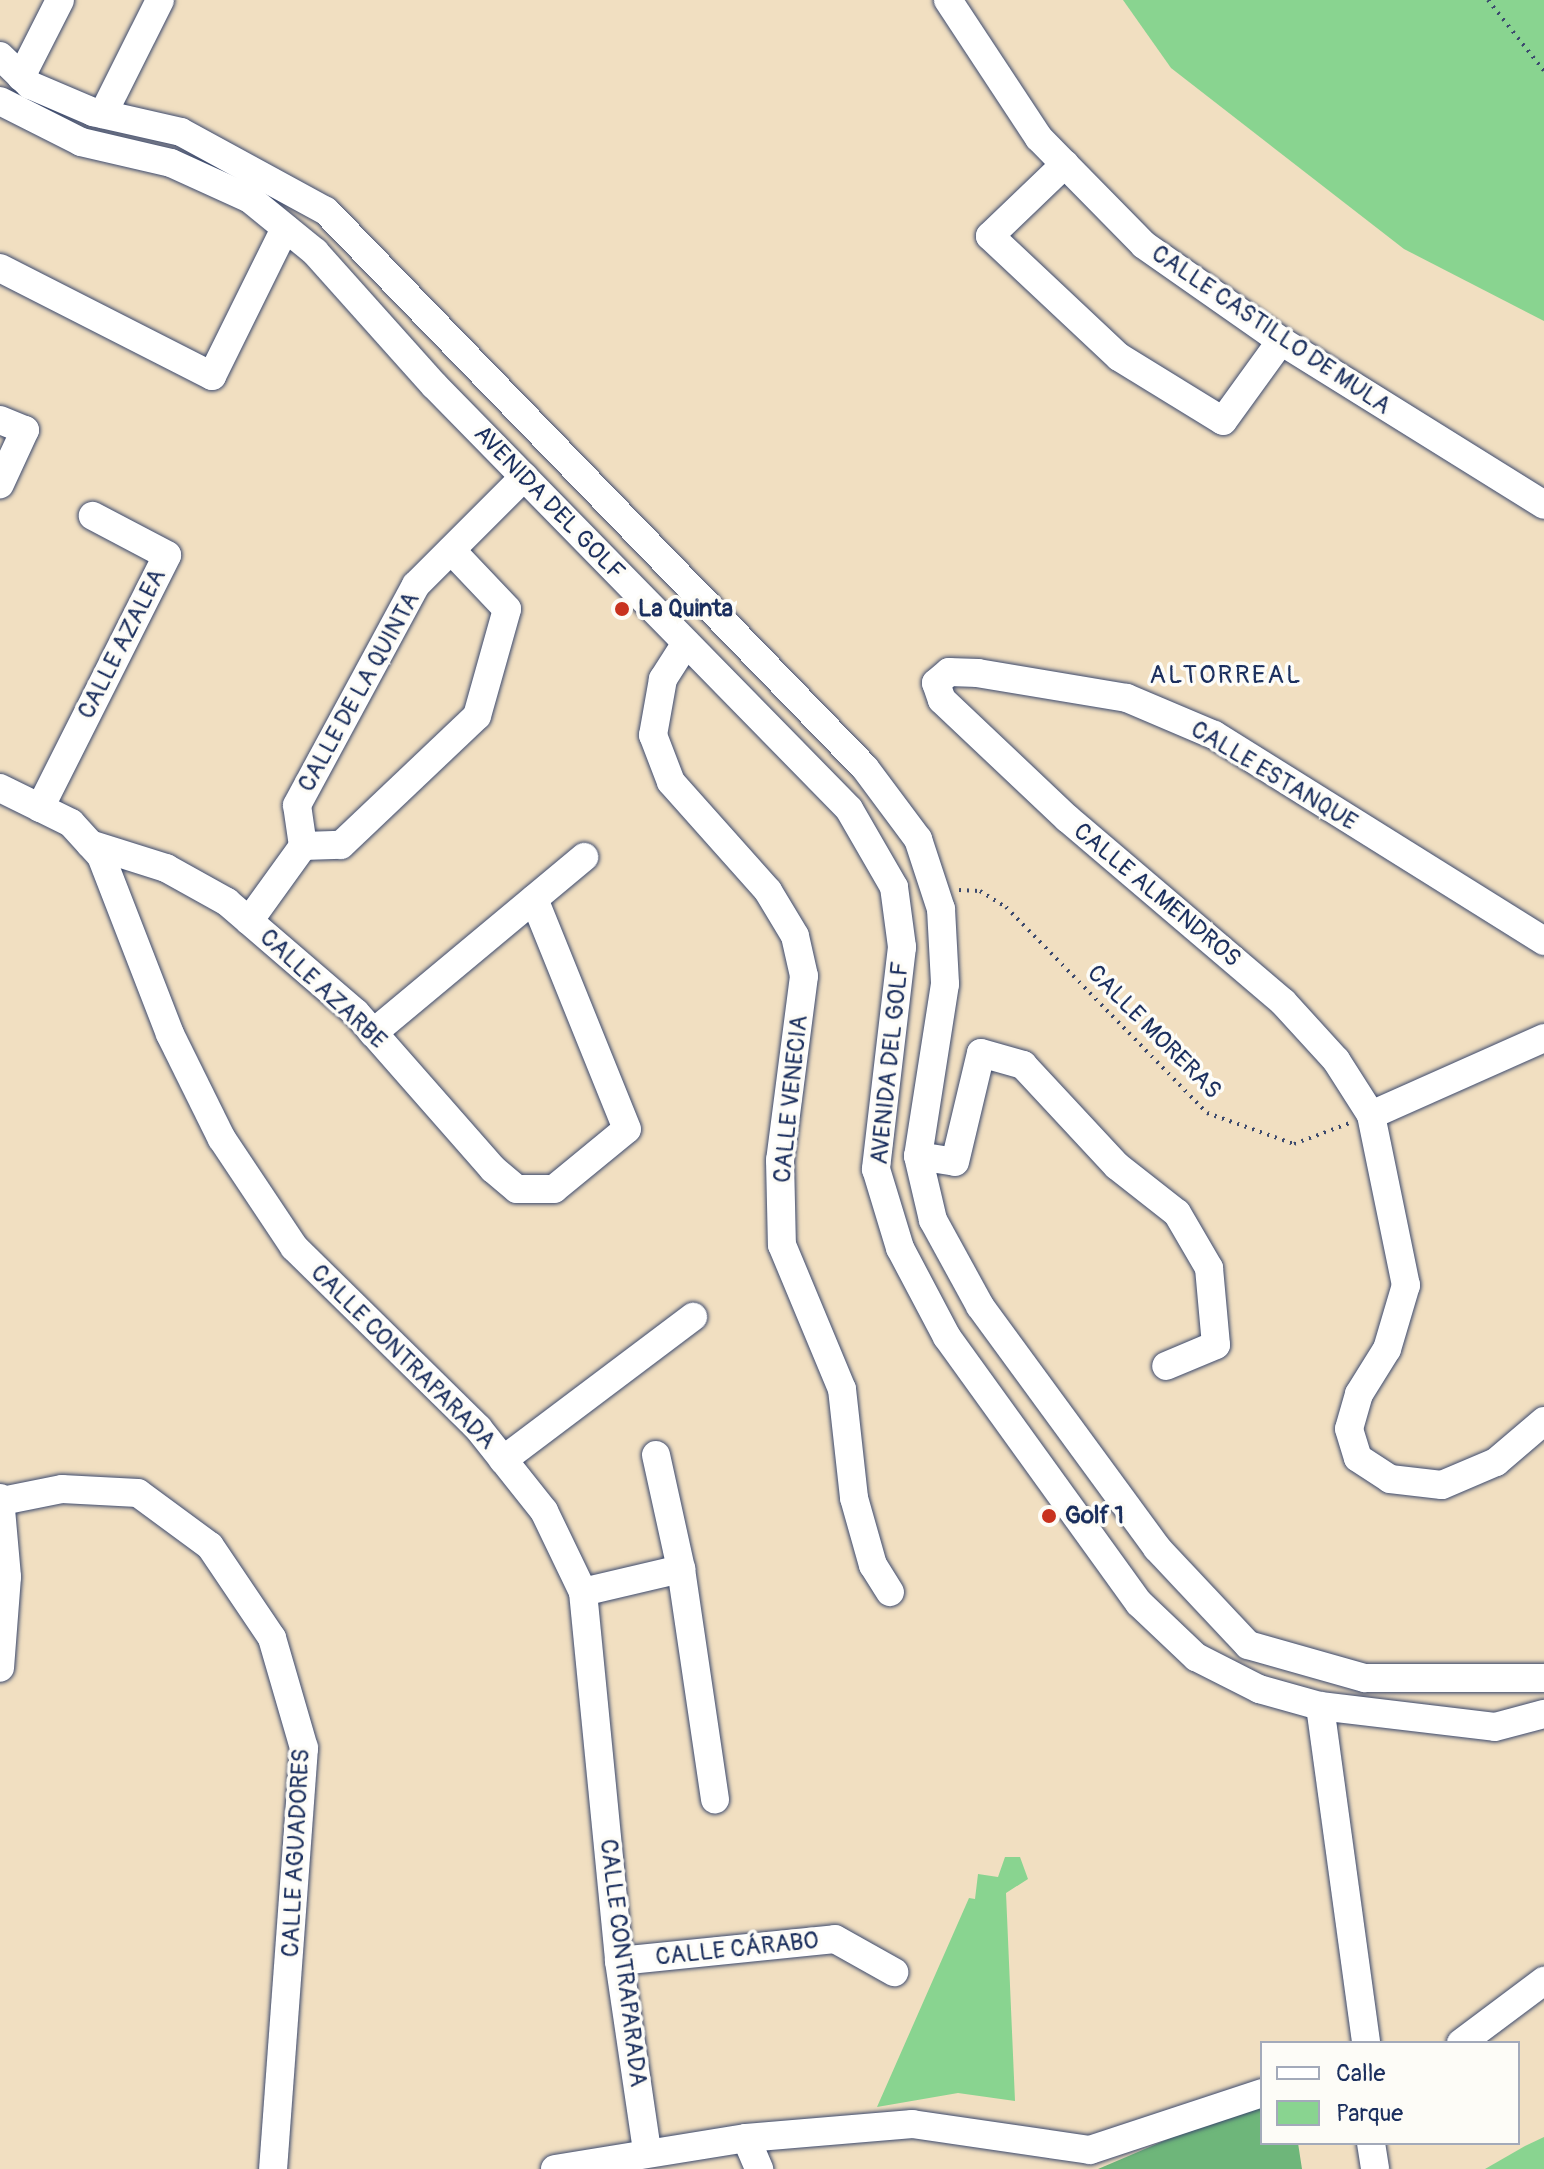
<!DOCTYPE html>
<meta charset="utf-8">
<style>
body{margin:0}
#map{position:relative;width:1544px;height:2169px;overflow:hidden;background:#f1dfc1;font-family:Pangolin,sans-serif}
div>[style]{position:absolute}
.green>*{inset:0;background:#89d490}
.forest>*{inset:0;background:#6eb67a}
.path>*{height:4px;margin-top:-2px;transform-origin:0;background:repeating-linear-gradient(90deg,#3b496d 0 2px,transparent 0 8px)}
.roads{filter:drop-shadow(0 0 2px #3b496d) drop-shadow(0 0 2px #3b496d)}
.minor>*{height:28px;margin:-14px;padding:0 14px;transform-origin:14px;border-radius:14px;background:#fff}
.dots>*{width:22px;height:22px;translate:-50% -50%;box-sizing:border-box;border:4px solid #fdfcf7;border-radius:50%}
span{translate:-50% -50%;white-space:nowrap;text-align:center;line-height:1.15;-webkit-text-stroke:7px #fdfcf7;paint-order:stroke}
.street-label{font-size:24px;color:#1b2f5e}
.poi-label{font-size:24px;color:#1b2f5e;font-weight:700}
.left{translate:0 -50%;text-align:left}
.neighbourhood-label{font-size:26px;color:#1b2f5e;letter-spacing:2px}
.legend{position:absolute;left:1260px;top:2041px;width:260px;height:104px;box-sizing:border-box;background:#fdfcf7;border:2px solid #a3aaba;margin:0;padding:10px 14px;list-style:none;font-size:24px;color:#1b2f5e}
.legend li{display:flex;align-items:center;gap:16px;height:40px}
.legend b{width:40px;border:2px solid #a3aaba}
</style>
<div id="map">
<div class="green">
<div style="clip-path:polygon(1123px 0,1544px 0,1544px 321px,1404px 249px,1171px 68px)"></div>
<div style="clip-path:polygon(1005px 1857px,1020px 1857px,1028px 1879px,1006px 1893px,1015px 2101px,958px 2093px,877px 2107px,969px 1898px,975px 1899px,978px 1874px,998px 1877px)"></div>
<div style="clip-path:polygon(1544px 2137px,1544px 2169px,1485px 2169px,1525px 2146px)"></div>
</div>
<div class="forest">
<div style="clip-path:polygon(1262px 2099px,1262px 2143px,1298px 2143px,1302px 2169px,1098px 2169px)"></div>
</div>
<div class="path">
<div style="left:1488px;top:0;width:90px;rotate:51.7deg"></div>
<div style="left:959px;top:890px;width:21px;rotate:3deg"></div>
<div style="left:980px;top:891px;width:31px;rotate:32deg"></div>
<div style="left:1006px;top:907px;width:288px;rotate:45.7deg"></div>
<div style="left:1207px;top:1113px;width:92px;rotate:19.6deg"></div>
<div style="left:1294px;top:1144px;width:60px;rotate:-20.6deg"></div>
</div>
<div class="roads">
<div class="minor">
<div style="left:948px;top:0;width:165px;rotate:56.6deg"></div>
<div style="left:1039px;top:138px;width:150px;rotate:45.5deg"></div>
<div style="left:1144px;top:245px;width:167px;rotate:35deg"></div>
<div style="left:1281px;top:341px;width:310px;rotate:31.9deg"></div>
<div style="left:0;top:56px;width:42px;rotate:44deg"></div>
<div style="left:30px;top:85px;width:69px;rotate:23.2deg"></div>
<div style="left:93px;top:112px;width:90px;rotate:12.8deg"></div>
<div style="left:181px;top:132px;width:165px;rotate:28.6deg"></div>
<div style="left:326px;top:211px;width:775px;rotate:45.94deg"></div>
<div style="left:865px;top:768px;width:89px;rotate:53.3deg"></div>
<div style="left:918px;top:839px;width:74px;rotate:71.8deg"></div>
<div style="left:941px;top:909px;width:75px;rotate:86.9deg"></div>
<div style="left:945px;top:984px;width:174px;rotate:98.9deg"></div>
<div style="left:918px;top:1156px;width:66px;rotate:76.8deg"></div>
<div style="left:933px;top:1220px;width:98px;rotate:61.3deg"></div>
<div style="left:980px;top:1306px;width:300px;rotate:53.8deg"></div>
<div style="left:1157px;top:1548px;width:133px;rotate:46.8deg"></div>
<div style="left:1248px;top:1645px;width:122px;rotate:15.8deg"></div>
<div style="left:1365px;top:1678px;width:179px"></div>
<div style="left:21px;top:77px;width:86px;rotate:-63.1deg"></div>
<div style="left:0;top:101px;width:91px;rotate:26.8deg"></div>
<div style="left:81px;top:142px;width:92px;rotate:13.1deg"></div>
<div style="left:171px;top:163px;width:87px;rotate:24.5deg"></div>
<div style="left:250px;top:199px;width:84px;rotate:39.2deg"></div>
<div style="left:315px;top:252px;width:178px;rotate:48.2deg"></div>
<div style="left:434px;top:385px;width:593px;rotate:45.61deg"></div>
<div style="left:849px;top:809px;width:90px;rotate:60deg"></div>
<div style="left:894px;top:887px;width:61px;rotate:82.4deg"></div>
<div style="left:902px;top:947px;width:224px;rotate:96.7deg"></div>
<div style="left:876px;top:1169px;width:83px;rotate:73.1deg"></div>
<div style="left:900px;top:1248px;width:101px;rotate:62.2deg"></div>
<div style="left:947px;top:1337px;width:328px;rotate:54.2deg"></div>
<div style="left:1139px;top:1603px;width:79px;rotate:43.5deg"></div>
<div style="left:1196px;top:1657px;width:71px;rotate:26.9deg"></div>
<div style="left:1259px;top:1689px;width:63px;rotate:15.6deg"></div>
<div style="left:1320px;top:1706px;width:176px;rotate:6.8deg"></div>
<div style="left:1495px;top:1727px;width:51px;rotate:-14.9deg"></div>
<div style="left:103px;top:114px;width:127px;rotate:-63.4deg"></div>
<div style="left:1065px;top:164px;width:104px;rotate:136.2deg"></div>
<div style="left:990px;top:236px;width:177px;rotate:43.2deg"></div>
<div style="left:1119px;top:357px;width:122px;rotate:31.6deg"></div>
<div style="left:1223px;top:421px;width:99px;rotate:-54.1deg"></div>
<div style="left:0;top:268px;width:238px;rotate:27deg"></div>
<div style="left:212px;top:376px;width:165px;rotate:-63.7deg"></div>
<div style="left:0;top:420px;width:27px;rotate:22deg"></div>
<div style="left:25px;top:430px;width:60px;rotate:114.8deg"></div>
<div style="left:686px;top:643px;width:43px;rotate:122.6deg"></div>
<div style="left:663px;top:679px;width:57px;rotate:100.1deg"></div>
<div style="left:653px;top:735px;width:50px;rotate:69deg"></div>
<div style="left:671px;top:782px;width:146px;rotate:48.3deg"></div>
<div style="left:768px;top:891px;width:52px;rotate:59deg"></div>
<div style="left:795px;top:936px;width:41px;rotate:77.3deg"></div>
<div style="left:804px;top:976px;width:186px;rotate:97.4deg"></div>
<div style="left:780px;top:1160px;width:85px;rotate:88.7deg"></div>
<div style="left:782px;top:1245px;width:156px;rotate:67.4deg"></div>
<div style="left:842px;top:1389px;width:110px;rotate:83.7deg"></div>
<div style="left:854px;top:1498px;width:70px;rotate:74.2deg"></div>
<div style="left:873px;top:1565px;width:32px;rotate:58deg"></div>
<div style="left:0;top:788px;width:79px;rotate:26.2deg"></div>
<div style="left:71px;top:823px;width:45px;rotate:47.7deg"></div>
<div style="left:101px;top:856px;width:191px;rotate:68.8deg"></div>
<div style="left:170px;top:1034px;width:117px;rotate:63.7deg"></div>
<div style="left:222px;top:1139px;width:130px;rotate:56.3deg"></div>
<div style="left:294px;top:1247px;width:258px;rotate:44.5deg"></div>
<div style="left:478px;top:1428px;width:106px;rotate:51.5deg"></div>
<div style="left:544px;top:1511px;width:90px;rotate:64.3deg"></div>
<div style="left:583px;top:1592px;width:371px;rotate:84.4deg"></div>
<div style="left:619px;top:1961px;width:192px;rotate:81.6deg"></div>
<div style="left:40px;top:808px;width:283px;rotate:-63.3deg"></div>
<div style="left:167px;top:555px;width:84px;rotate:-152.2deg"></div>
<div style="left:90px;top:844px;width:80px;rotate:17.5deg"></div>
<div style="left:166px;top:868px;width:70px;rotate:29.1deg"></div>
<div style="left:227px;top:902px;width:170px;rotate:40.7deg"></div>
<div style="left:356px;top:1013px;width:208px;rotate:48.7deg"></div>
<div style="left:493px;top:1169px;width:31px;rotate:40deg"></div>
<div style="left:517px;top:1189px;width:37px"></div>
<div style="left:554px;top:1189px;width:94px;rotate:-39.4deg"></div>
<div style="left:627px;top:1129px;width:248px;rotate:-112deg"></div>
<div style="left:303px;top:846px;width:38px;rotate:-2deg"></div>
<div style="left:341px;top:845px;width:187px;rotate:-43.5deg"></div>
<div style="left:477px;top:716px;width:111px;rotate:-74.3deg"></div>
<div style="left:507px;top:609px;width:81px;rotate:-133.5deg"></div>
<div style="left:249px;top:921px;width:92px;rotate:-54.2deg"></div>
<div style="left:303px;top:846px;width:41px;rotate:-98.3deg"></div>
<div style="left:297px;top:805px;width:250px;rotate:-61.6deg"></div>
<div style="left:416px;top:585px;width:153px;rotate:-45deg"></div>
<div style="left:1544px;top:941px;width:389px;rotate:-148deg"></div>
<div style="left:1214px;top:735px;width:95px;rotate:-157deg"></div>
<div style="left:1127px;top:698px;width:151px;rotate:-170.5deg"></div>
<div style="left:978px;top:673px;width:29px;rotate:-178deg"></div>
<div style="left:949px;top:672px;width:17px;rotate:140deg"></div>
<div style="left:936px;top:683px;width:18px;rotate:71deg"></div>
<div style="left:942px;top:700px;width:173px;rotate:43.4deg"></div>
<div style="left:1068px;top:819px;width:282px;rotate:40.4deg"></div>
<div style="left:1283px;top:1002px;width:79px;rotate:47.6deg"></div>
<div style="left:1336px;top:1060px;width:65px;rotate:57.5deg"></div>
<div style="left:1371px;top:1115px;width:174px;rotate:78.4deg"></div>
<div style="left:1406px;top:1285px;width:67px;rotate:106.5deg"></div>
<div style="left:1387px;top:1349px;width:53px;rotate:121.9deg"></div>
<div style="left:1359px;top:1394px;width:36px;rotate:106deg"></div>
<div style="left:1349px;top:1429px;width:30px;rotate:73deg"></div>
<div style="left:1358px;top:1458px;width:38px;rotate:33deg"></div>
<div style="left:1390px;top:1479px;width:52px;rotate:6.6deg"></div>
<div style="left:1442px;top:1485px;width:59px;rotate:-23.1deg"></div>
<div style="left:1496px;top:1462px;width:63px;rotate:-40.5deg"></div>
<div style="left:373px;top:1033px;width:275px;rotate:-39.8deg"></div>
<div style="left:1371px;top:1115px;width:189px;rotate:-24deg"></div>
<div style="left:918px;top:1156px;width:37px;rotate:9deg"></div>
<div style="left:955px;top:1162px;width:112px;rotate:-76.6deg"></div>
<div style="left:981px;top:1053px;width:44px;rotate:15.9deg"></div>
<div style="left:1023px;top:1065px;width:138px;rotate:47.1deg"></div>
<div style="left:1117px;top:1166px;width:76px;rotate:38.1deg"></div>
<div style="left:1177px;top:1213px;width:64px;rotate:59.8deg"></div>
<div style="left:1209px;top:1268px;width:77px;rotate:84.8deg"></div>
<div style="left:1216px;top:1345px;width:54px;rotate:157.2deg"></div>
<div style="left:656px;top:1455px;width:117px;rotate:77.6deg"></div>
<div style="left:681px;top:1569px;width:233px;rotate:81.6deg"></div>
<div style="left:503px;top:1460px;width:238px;rotate:-37deg"></div>
<div style="left:0;top:1498px;width:79px;rotate:84.9deg"></div>
<div style="left:7px;top:1577px;width:91px;rotate:94.4deg"></div>
<div style="left:2px;top:1501px;width:61px;rotate:-11.3deg"></div>
<div style="left:62px;top:1489px;width:76px;rotate:3deg"></div>
<div style="left:138px;top:1493px;width:89px;rotate:36.4deg"></div>
<div style="left:210px;top:1546px;width:111px;rotate:56deg"></div>
<div style="left:272px;top:1638px;width:115px;rotate:73.8deg"></div>
<div style="left:304px;top:1748px;width:422px;rotate:94.2deg"></div>
<div style="left:583px;top:1592px;width:101px;rotate:-13.2deg"></div>
<div style="left:1320px;top:1706px;width:340px;rotate:82.2deg"></div>
<div style="left:619px;top:1961px;width:217px;rotate:-5.8deg"></div>
<div style="left:835px;top:1939px;width:68px;rotate:29.2deg"></div>
<div style="left:1461px;top:2043px;width:104px;rotate:-36.8deg"></div>
<div style="left:746px;top:2138px;width:34px;rotate:67deg"></div>
<div style="left:1371px;top:2143px;width:26px;rotate:81deg"></div>
<div style="left:555px;top:2169px;width:193px;rotate:-9.2deg"></div>
<div style="left:746px;top:2138px;width:167px;rotate:-4.8deg"></div>
<div style="left:912px;top:2124px;width:180px;rotate:8.3deg"></div>
<div style="left:1090px;top:2150px;width:181px;rotate:-18.3deg"></div>
</div>
</div>
<div class="dots">
<div style="left:622px;top:609px;background:#c8321e"></div>
<div style="left:1049px;top:1516px;background:#c8321e"></div>
</div>
<div class="street-label">
<span style="left:1271px;top:330px;rotate:34deg">CALLE CASTILLO DE MULA</span>
<span style="left:549px;top:503px;rotate:46deg">AVENIDA DEL GOLF</span>
<span style="left:122px;top:644px;rotate:-63deg">CALLE AZALEA</span>
<span style="left:359px;top:692px;rotate:-61deg">CALLE DE LA QUINTA</span>
<span style="left:1274px;top:776px;rotate:31deg">CALLE ESTANQUE</span>
<span style="left:1157px;top:895px;rotate:40deg">CALLE ALMENDROS</span>
<span style="left:323px;top:989px;rotate:43deg">CALLE AZARBE</span>
<span style="left:1154px;top:1032px;rotate:45deg">CALLE MORERAS</span>
<span style="left:890px;top:1063px;rotate:-84deg">AVENIDA DEL GOLF</span>
<span style="left:791px;top:1099px;rotate:-84deg">CALLE VENECIA</span>
<span style="left:403px;top:1357px;rotate:45deg">CALLE CONTRAPARADA</span>
<span style="left:296px;top:1853px;rotate:-87deg">CALLE AGUADORES</span>
<span style="left:737px;top:1949px;rotate:-6deg">CALLE CÁRABO</span>
<span style="left:623px;top:1963px;rotate:83deg">CALLE CONTRAPARADA</span>
</div>
<div class="poi-label">
<span class="left" style="left:638px;top:609px">La Quinta</span>
<span class="left" style="left:1065px;top:1516px">Golf 1</span>
</div>
<div class="neighbourhood-label">
<span style="left:1226px;top:676px">ALTORREAL</span>
</div>
<ul class="legend">
<li><b style="height:10px;background:#fff"></b>Calle</li>
<li><b style="height:22px;background:#89d490"></b>Parque</li>
</ul>
</div>
